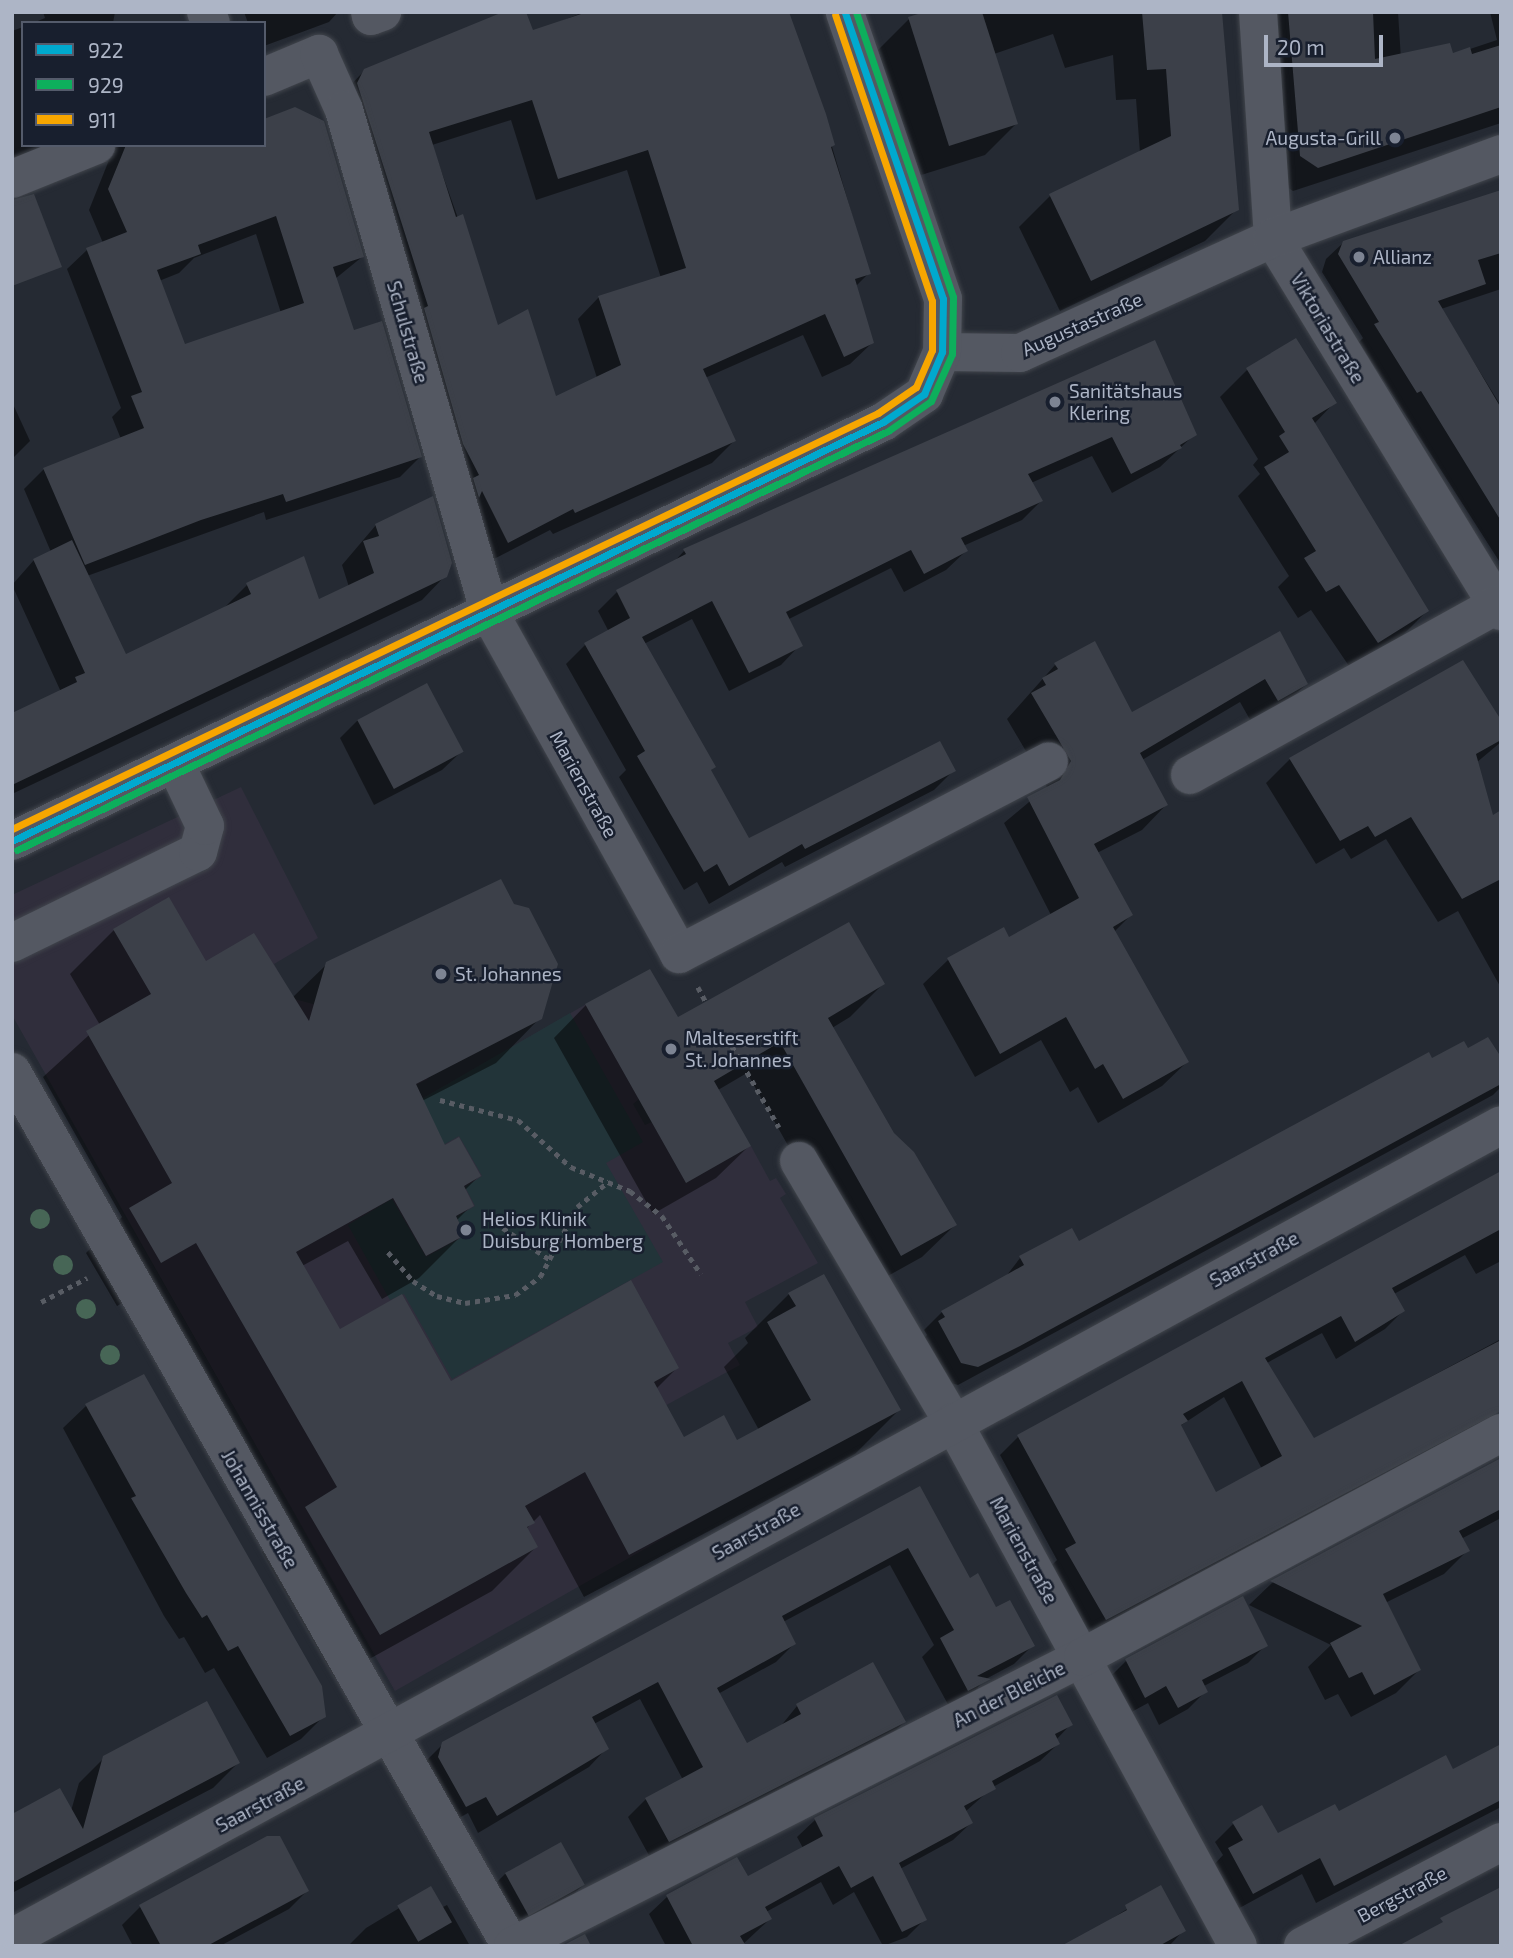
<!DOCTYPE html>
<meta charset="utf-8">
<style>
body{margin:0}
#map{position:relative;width:1513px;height:1958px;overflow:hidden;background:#252a33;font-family:"Exo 2",sans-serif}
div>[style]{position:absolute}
.medical>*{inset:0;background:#302e3c}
.green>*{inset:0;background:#223439}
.shadow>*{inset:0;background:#0007}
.building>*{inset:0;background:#3c4049;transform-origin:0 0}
.path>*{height:4.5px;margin-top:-2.25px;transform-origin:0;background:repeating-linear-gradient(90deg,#585c64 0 5px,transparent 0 10px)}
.roads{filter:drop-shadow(0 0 2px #41454c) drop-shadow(0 0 2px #41454c)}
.minor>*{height:38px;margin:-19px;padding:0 19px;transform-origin:19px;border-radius:19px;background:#545862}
.bus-1>*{height:7px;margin:-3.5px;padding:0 3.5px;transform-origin:3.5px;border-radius:3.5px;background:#00a9ce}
.bus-2>*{height:7px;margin:-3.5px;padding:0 3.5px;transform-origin:3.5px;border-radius:3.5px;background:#0daf5c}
.bus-3>*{height:7px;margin:-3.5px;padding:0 3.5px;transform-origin:3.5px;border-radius:3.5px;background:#f7a600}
.trees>*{width:20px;height:20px;margin:-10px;border-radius:50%;background:#476656}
.dots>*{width:19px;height:19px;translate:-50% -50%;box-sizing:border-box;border:4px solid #181f2e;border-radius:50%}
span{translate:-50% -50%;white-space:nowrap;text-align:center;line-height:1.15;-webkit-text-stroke:5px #181f2e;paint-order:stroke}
.poi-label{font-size:19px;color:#adb5c6}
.right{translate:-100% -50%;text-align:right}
.left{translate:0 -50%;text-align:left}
.street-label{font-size:19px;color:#adb5c6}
.frame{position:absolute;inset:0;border:14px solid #adb5c6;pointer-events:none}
.legend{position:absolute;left:21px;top:21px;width:245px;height:126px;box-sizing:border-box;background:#181f2e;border:2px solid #545b6b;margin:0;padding:9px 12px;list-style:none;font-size:21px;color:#adb5c6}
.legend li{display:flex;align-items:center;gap:14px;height:35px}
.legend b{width:35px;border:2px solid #545b6b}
.scale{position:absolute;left:1264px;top:35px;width:119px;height:32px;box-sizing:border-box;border:4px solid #adb5c6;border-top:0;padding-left:9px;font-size:21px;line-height:24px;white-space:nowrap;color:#adb5c6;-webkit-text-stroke:5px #181f2e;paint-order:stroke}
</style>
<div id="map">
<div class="medical">
<div style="clip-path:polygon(241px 787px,318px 938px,274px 964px,294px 999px,317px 1005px,421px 1067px,428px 1079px,416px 1085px,416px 1102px,588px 1003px,639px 1099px,633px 1104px,645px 1125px,652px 1122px,751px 1146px,770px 1181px,776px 1178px,786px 1194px,780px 1198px,818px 1263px,745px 1302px,758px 1327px,728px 1343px,740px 1365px,648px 1415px,701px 1517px,395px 1691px,12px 1015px,12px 895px)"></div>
</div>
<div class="green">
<div style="clip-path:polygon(570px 1013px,643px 1142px,606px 1163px,663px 1262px,452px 1379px,404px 1294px,390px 1300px,348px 1225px,392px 1199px,426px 1257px,466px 1235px,456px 1217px,475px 1206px,465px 1187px,482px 1176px,459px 1136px,419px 1159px,394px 1115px)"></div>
</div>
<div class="shadow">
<div style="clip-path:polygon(43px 12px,115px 12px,113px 23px,33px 23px,45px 18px)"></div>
<div style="clip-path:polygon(244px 12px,338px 12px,329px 22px,264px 46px,264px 23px,248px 23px)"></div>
<div style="clip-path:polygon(evenodd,584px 12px,770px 12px,809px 68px,869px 273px,855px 287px,872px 343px,850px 364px,822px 377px,803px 335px,705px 378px,734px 441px,712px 463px,553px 534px,550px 530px,486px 563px,343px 93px,365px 70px,532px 33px,584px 12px,511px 120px,536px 200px,627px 170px,661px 278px,599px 297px,578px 319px,597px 378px,555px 398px,497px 328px,432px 145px,511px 120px)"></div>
<div style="clip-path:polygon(931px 12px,1220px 12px,1237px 209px,1205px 241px,1060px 311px,1019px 227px,1050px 196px,1140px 153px,1136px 99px,1116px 100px,1113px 55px,1065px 68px,1053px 34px,994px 54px,1016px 124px,985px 155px,918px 176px,878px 50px,909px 19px)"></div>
<div style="clip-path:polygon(1262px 12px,1398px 12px,1401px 59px,1452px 55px,1497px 40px,1490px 12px,1501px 12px,1501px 123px,1293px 191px,1277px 180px)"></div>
<div style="clip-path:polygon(23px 27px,23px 145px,63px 145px,12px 168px,12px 31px)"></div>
<div style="clip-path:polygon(evenodd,115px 145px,173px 145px,362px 257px,335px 279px,353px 332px,420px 457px,400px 477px,266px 520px,264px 512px,87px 576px,125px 656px,224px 608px,247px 585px,318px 601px,349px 587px,342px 565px,376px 525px,445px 576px,422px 600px,12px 794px,12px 715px,61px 692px,12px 585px,34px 560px,51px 552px,24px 489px,44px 469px,121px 439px,112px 417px,121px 408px,67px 269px,87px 250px,103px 243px,89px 210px,115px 145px,256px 234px,281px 313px,184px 346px,159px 281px,179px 273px,194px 258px,256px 234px)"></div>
<div style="clip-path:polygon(1501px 191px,1501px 289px,1441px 309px,1501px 406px,1501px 564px,1359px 342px,1363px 338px,1322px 272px,1326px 259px,1344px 242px)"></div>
<div style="clip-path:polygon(1154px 343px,1195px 434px,1160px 467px,1112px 493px,1092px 456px,1031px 483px,1041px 501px,1022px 520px,963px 546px,966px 551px,946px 570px,904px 592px,891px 568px,787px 620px,800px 645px,781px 665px,729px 691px,692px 619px,644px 644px,714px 767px,710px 771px,748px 840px,954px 770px,934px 790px,785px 867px,782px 862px,709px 904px,697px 882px,684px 890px,619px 777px,626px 770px,566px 664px,585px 645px,609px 632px,598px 611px,617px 592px,672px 564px,684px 551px)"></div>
<div style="clip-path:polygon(1247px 370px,1335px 402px,1314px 424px,1427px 611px,1400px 638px,1351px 669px,1311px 610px,1298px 618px,1278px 587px,1289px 576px,1238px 496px,1260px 474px,1253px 465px,1258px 459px,1220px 397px)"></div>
<div style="clip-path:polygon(12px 402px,30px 441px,12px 459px)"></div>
<div style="clip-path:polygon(1279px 634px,1306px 684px,1281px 709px,1253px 725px,1240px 702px,1142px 760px,1166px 805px,1142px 830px,1097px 853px,1131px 915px,1114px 932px,1187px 1062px,1162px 1086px,1098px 1123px,1078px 1087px,1070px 1092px,1041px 1040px,975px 1077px,923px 984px,948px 960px,1003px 929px,1009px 939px,1051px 915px,1004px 823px,1047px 787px,1007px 719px,1055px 665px,1131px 714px)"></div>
<div style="clip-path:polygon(1463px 662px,1501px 724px,1501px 742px,1476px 763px,1492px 817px,1501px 812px,1501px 988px,1458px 911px,1438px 922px,1386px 839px,1351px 859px,1344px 848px,1316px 864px,1266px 783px,1290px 759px)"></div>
<div style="clip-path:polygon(358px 720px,461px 752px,442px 770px,374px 805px,340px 738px)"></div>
<div style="clip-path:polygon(114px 930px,292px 998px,327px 964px,540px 1018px,496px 1063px,422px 1101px,445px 1147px,479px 1176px,464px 1191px,472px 1205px,456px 1221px,463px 1234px,419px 1278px,382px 1299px,348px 1241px,302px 1266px,340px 1332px,450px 1383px,677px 1368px,656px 1389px,683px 1439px,736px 1442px,759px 1430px,724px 1367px,748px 1343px,745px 1338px,789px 1294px,899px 1410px,855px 1454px,584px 1597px,540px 1515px,526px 1529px,536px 1547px,492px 1591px,335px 1678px,262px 1552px,289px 1525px,151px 1286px,117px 1306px,86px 1253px,122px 1217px,43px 1077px,100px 1025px,70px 974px)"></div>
<div style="clip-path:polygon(883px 984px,850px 1017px,832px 1028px,892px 1134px,955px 1225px,922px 1257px,868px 1287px,747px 1073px,718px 1090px,749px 1146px,716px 1178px,653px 1214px,554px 1038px,586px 1005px,677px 1020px)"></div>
<div style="clip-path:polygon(1467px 1051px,1501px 1060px,1501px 1087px,1493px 1095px,958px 1385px,943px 1381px,921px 1341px,927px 1335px,924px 1330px,942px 1312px,1004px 1279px,1020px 1258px,1078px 1244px,1431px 1060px)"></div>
<div style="clip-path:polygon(evenodd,1501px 1172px,1501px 1261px,1476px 1274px,1465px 1255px,1394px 1294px,1403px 1311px,1385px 1329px,1336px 1359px,1322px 1333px,1267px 1363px,1313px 1440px,1501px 1339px,1501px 1403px,1471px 1431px,1087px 1637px,1049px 1568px,1057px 1560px,1000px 1455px,1018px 1437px,1501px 1172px,1224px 1397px,1262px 1469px,1215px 1495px,1180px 1426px,1224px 1397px)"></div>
<div style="clip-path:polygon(143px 1377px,324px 1716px,301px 1739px,267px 1758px,214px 1668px,205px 1673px,184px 1637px,179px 1639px,164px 1616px,63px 1428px,86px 1406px)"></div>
<div style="clip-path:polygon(1501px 1460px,1501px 1518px,1461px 1539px,1467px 1551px,1444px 1574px,1385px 1603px,1419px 1670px,1396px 1693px,1351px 1717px,1338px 1694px,1325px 1700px,1308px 1667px,1331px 1645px,1249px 1605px,1272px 1583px)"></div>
<div style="clip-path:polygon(919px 1488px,969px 1580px,1033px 1645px,1014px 1664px,984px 1680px,970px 1697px,950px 1708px,922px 1657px,934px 1645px,890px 1565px,783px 1622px,794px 1644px,776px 1662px,718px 1694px,746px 1746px,780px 1727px,797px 1706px,873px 1665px,904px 1722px,886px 1740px,651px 1859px,628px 1817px,646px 1799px,683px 1780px,640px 1699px,594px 1724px,607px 1748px,589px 1767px,478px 1833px,468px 1813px,448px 1824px,425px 1762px,443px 1744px)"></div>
<div style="clip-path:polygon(1266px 1645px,1248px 1663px,1204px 1686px,1206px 1691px,1188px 1709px,1159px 1725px,1148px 1703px,1126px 1715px,1108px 1679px,1126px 1661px)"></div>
<div style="clip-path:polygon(1057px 1697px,1071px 1724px,1056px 1740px,1058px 1744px,1040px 1761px,993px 1787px,965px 1812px,971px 1823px,953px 1840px,900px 1869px,925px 1919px,907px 1937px,883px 1946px,854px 1892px,833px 1905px,821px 1882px,766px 1912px,770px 1919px,741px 1946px,666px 1946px,649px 1914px,667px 1897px,747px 1879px,803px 1848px,797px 1837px,815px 1820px)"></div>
<div style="clip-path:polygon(1501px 1746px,1501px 1807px,1316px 1903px,1302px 1874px,1234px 1911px,1211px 1868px,1223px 1855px,1215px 1842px,1233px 1824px,1277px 1836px,1452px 1771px)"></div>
<div style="clip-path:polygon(105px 1757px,238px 1763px,213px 1788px,12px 1893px,12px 1816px,71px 1811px,79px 1783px)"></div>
<div style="clip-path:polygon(505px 1874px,583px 1885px,565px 1903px,509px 1931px,487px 1892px)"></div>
<div style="clip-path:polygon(1160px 1888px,1183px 1931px,1169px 1946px,1069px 1946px)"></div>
<div style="clip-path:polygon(431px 1889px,441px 1908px,447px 1905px,470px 1946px,348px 1946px,366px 1928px)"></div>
<div style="clip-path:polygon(307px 1891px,289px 1909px,220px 1946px,133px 1946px,122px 1925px,140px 1907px)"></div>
</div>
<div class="building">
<div style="clip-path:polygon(evenodd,503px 12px,526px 12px,533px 30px,587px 12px,789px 12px,826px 114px,835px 145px,831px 147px,871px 274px,855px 279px,874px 343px,844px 357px,825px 314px,703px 369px,736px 441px,575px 513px,573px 509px,508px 543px,482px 491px,479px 498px,473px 478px,479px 475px,463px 444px,424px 308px,428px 306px,357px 83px,364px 69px,503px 12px,532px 100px,558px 179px,648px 150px,686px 268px,598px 296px,621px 365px,556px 396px,528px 309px,498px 325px,463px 214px,456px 217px,429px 132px,532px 100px)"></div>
<div style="clip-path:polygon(925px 12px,982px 12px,1018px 124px,949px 146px,908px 17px)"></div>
<div style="clip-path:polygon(1142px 12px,1222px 12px,1239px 210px,1091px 281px,1049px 194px,1171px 136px,1166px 69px,1147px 70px)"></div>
<div style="clip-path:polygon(1288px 12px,1373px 12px,1375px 59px,1450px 43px,1453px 53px,1470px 47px,1472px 54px,1501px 45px,1501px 107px,1318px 168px,1300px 156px)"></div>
<div style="clip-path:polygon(evenodd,295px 107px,324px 121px,364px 257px,333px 267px,354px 330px,382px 321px,422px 457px,286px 502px,283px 494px,201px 520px,85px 565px,43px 468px,144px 428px,131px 396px,142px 392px,86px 248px,127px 232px,108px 189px,126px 145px,264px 145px,264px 119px,295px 107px,276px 216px,304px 303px,185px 344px,157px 270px,201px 254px,198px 245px,276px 216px)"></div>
<div style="clip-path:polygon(1501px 190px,1501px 253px,1478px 260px,1486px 284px,1438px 301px,1501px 408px,1501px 521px,1421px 391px,1417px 393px,1374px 324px,1379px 322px,1338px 254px,1343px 241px)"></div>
<div style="clip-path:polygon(34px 194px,62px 267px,12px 286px,12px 200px)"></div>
<div style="clip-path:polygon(1296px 338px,1337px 403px,1312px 418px,1429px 611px,1378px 643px,1339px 585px,1326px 592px,1304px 558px,1316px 551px,1264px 467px,1289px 452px,1279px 436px,1285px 432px,1246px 368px)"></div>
<div style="clip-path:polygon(1155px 340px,1197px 435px,1180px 445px,1182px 448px,1131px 474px,1112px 437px,1028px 474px,1043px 501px,961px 538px,968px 551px,924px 574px,911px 550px,786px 612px,803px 646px,749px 673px,712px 601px,642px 637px,716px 767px,711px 770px,749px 838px,940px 741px,956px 771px,805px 849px,802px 844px,729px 886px,717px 864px,704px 872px,637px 756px,645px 751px,584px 643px,630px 618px,616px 590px,686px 554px,683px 549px)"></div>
<div style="clip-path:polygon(433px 496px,452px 563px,447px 577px,12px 785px,12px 713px,77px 682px,75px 677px,85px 673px,33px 559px,72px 540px,126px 654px,251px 594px,246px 583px,304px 556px,319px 599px,374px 573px,363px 541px,379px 536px,375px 524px)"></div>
<div style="clip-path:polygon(1280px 631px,1308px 684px,1278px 701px,1265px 679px,1140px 753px,1168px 805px,1094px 844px,1133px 915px,1113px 927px,1189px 1062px,1123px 1099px,1103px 1064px,1095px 1069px,1066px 1017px,1000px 1054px,947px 958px,1004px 927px,1009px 937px,1079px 898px,1027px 797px,1060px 780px,1071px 761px,1031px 693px,1046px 685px,1042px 678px,1058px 669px,1054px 663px,1095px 641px,1132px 712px)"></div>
<div style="clip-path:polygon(1463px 660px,1501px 720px,1501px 740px,1476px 754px,1493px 815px,1501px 810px,1501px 879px,1462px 899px,1411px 817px,1375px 837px,1368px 826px,1340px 841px,1289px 758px)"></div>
<div style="left:427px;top:683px;width:78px;height:79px;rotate:62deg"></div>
<div style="clip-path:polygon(501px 879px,514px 904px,529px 908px,558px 964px,542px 1019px,416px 1084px,445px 1145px,459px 1137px,481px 1176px,464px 1186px,474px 1206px,456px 1216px,465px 1235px,426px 1256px,393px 1198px,296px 1252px,340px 1329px,402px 1294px,451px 1381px,631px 1280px,679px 1368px,654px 1382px,684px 1437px,724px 1415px,737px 1440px,811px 1400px,767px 1322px,796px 1306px,788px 1293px,824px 1274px,901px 1410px,629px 1555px,585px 1472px,525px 1506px,535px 1523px,527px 1527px,538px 1547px,380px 1635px,305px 1507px,337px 1487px,196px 1243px,161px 1263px,129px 1208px,172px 1183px,86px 1031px,151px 994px,113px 929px,169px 897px,206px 961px,254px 933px,309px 1021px,326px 962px)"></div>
<div style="clip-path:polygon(849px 922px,885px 984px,828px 1018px,894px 1133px,914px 1152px,957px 1225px,901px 1256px,780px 1042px,714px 1081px,751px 1146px,686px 1183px,585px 1004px,650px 969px,678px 1017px)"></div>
<div style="clip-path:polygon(1488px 1037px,1501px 1057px,1501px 1084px,1020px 1346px,978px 1367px,961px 1363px,938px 1321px,945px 1317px,941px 1311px,1024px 1265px,1019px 1256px,1072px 1228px,1079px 1241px,1429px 1052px,1432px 1058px,1464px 1041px,1468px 1048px)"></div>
<div style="clip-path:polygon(evenodd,1501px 1171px,1501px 1229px,1392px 1288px,1405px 1311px,1355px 1342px,1341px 1316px,1265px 1358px,1314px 1438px,1501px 1340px,1501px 1411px,1106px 1620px,1065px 1549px,1076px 1543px,1017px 1435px,1501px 1171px,1242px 1381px,1282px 1456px,1216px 1492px,1181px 1425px,1188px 1421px,1183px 1414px,1242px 1381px)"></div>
<div style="clip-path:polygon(144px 1374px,322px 1686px,326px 1717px,290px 1736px,238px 1646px,228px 1651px,207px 1615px,202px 1618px,186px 1593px,131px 1498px,136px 1496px,85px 1404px)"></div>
<div style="clip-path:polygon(1501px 1458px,1501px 1509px,1459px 1531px,1470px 1551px,1383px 1594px,1421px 1670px,1374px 1695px,1362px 1672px,1349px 1678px,1330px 1643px,1362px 1626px,1270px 1581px)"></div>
<div style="clip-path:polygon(920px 1486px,970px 1578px,978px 1573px,996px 1607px,1010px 1600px,1035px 1646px,977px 1676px,991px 1679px,968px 1691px,940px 1638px,954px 1630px,908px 1548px,782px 1616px,796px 1644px,717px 1688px,747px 1743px,801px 1714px,796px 1704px,873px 1662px,906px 1722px,669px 1842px,645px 1798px,703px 1767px,658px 1682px,592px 1717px,609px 1749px,497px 1816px,486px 1797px,466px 1807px,438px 1757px,442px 1742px)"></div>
<div style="clip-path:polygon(1243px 1596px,1268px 1646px,1202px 1680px,1208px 1692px,1178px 1708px,1166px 1686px,1145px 1698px,1125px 1659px)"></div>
<div style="clip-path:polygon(1057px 1695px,1073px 1725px,1055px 1734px,1060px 1744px,992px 1781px,996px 1789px,964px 1806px,973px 1823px,899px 1863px,927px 1920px,902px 1932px,873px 1876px,851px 1888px,839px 1866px,765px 1907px,772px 1919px,740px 1936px,746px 1946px,693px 1946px,666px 1895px,737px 1857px,748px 1876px,823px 1836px,814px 1818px)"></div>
<div style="clip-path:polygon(207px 1701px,240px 1763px,12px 1883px,12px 1814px,60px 1788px,83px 1829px,103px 1756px)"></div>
<div style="clip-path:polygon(1501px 1744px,1501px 1800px,1334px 1886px,1320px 1858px,1253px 1894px,1228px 1848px,1243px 1840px,1232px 1822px,1262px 1805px,1278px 1833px,1335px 1804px,1339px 1811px,1446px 1755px,1453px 1769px)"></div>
<div style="clip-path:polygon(267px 1836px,280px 1836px,309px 1891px,207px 1946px,161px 1946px,139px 1905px)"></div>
<div style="left:561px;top:1842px;width:49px;height:64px;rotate:61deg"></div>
<div style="clip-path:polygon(1161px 1885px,1186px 1931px,1159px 1946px,1061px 1946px,1127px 1910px,1125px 1905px)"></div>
<div style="left:431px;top:1886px;width:42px;height:39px;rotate:60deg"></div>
<div style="clip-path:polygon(1501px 1887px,1501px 1946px,1398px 1946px,1443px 1922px,1440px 1918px)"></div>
<div style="clip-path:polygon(585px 1934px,591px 1946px,562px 1946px)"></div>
</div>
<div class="path">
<div style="left:698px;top:987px;width:17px;rotate:62deg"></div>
<div style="left:732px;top:1046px;width:94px;rotate:59.9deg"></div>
<div style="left:440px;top:1100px;width:81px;rotate:14.4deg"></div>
<div style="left:518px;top:1120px;width:71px;rotate:41.6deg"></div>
<div style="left:571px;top:1167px;width:64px;rotate:22.1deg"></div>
<div style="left:630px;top:1191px;width:41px;rotate:38deg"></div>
<div style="left:662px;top:1216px;width:70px;rotate:56.1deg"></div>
<div style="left:503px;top:1228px;width:59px;rotate:34deg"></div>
<div style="left:388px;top:1252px;width:38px;rotate:49deg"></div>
<div style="left:413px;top:1281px;width:28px;rotate:32deg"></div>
<div style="left:437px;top:1296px;width:29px;rotate:14deg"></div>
<div style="left:465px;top:1303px;width:51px;rotate:-9.1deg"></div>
<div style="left:515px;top:1295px;width:31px;rotate:-36deg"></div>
<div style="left:540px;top:1277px;width:79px;rotate:-62.1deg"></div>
<div style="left:577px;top:1207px;width:41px;rotate:-39.1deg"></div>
<div style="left:41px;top:1302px;width:52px;rotate:-27.6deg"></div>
</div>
<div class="roads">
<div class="minor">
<div style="left:206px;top:12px;width:12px;rotate:66deg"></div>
<div style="left:370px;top:12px;width:4px;rotate:76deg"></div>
<div style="left:371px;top:16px;width:12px;rotate:-20deg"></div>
<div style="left:1258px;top:12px;width:226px;rotate:86.2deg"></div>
<div style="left:1273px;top:238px;width:437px;rotate:58.6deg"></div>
<div style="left:264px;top:77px;width:60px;rotate:-22.7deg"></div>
<div style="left:319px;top:54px;width:61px;rotate:65.9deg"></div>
<div style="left:344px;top:110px;width:525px;rotate:73.84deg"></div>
<div style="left:490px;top:614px;width:389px;rotate:60.9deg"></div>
<div style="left:679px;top:954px;width:417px;rotate:-27.5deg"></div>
<div style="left:12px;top:179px;width:91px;rotate:-22deg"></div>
<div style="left:942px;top:352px;width:78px;rotate:0.7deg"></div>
<div style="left:1020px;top:353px;width:278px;rotate:-24.4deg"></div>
<div style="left:1273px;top:238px;width:243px;rotate:-20.2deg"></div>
<div style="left:1190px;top:775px;width:351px;rotate:-29deg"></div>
<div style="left:12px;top:841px;width:967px;rotate:-25.69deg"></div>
<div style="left:883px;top:422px;width:50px;rotate:-34.3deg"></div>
<div style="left:924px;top:394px;width:46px;rotate:-66.8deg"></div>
<div style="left:942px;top:352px;width:53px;rotate:-88.9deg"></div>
<div style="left:943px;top:299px;width:303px;rotate:-108.9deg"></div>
<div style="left:12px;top:943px;width:207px;rotate:-26.1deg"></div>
<div style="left:198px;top:852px;width:27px;rotate:-75deg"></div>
<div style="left:205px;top:826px;width:70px;rotate:-115.5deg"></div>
<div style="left:12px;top:1072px;width:1006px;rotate:60.28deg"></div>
<div style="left:799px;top:1161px;width:303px;rotate:59.5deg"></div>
<div style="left:953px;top:1422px;width:596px;rotate:61.46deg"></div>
<div style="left:12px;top:1938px;width:1696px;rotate:-28.63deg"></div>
<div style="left:513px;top:1946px;width:639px;rotate:-26.89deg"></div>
<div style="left:1083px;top:1657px;width:474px;rotate:-28.2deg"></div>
<div style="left:1303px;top:1946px;width:224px;rotate:-27.7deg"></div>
</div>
</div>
<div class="bus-1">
<div style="left:12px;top:841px;width:967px;rotate:-25.69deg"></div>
<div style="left:883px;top:422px;width:50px;rotate:-34.3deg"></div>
<div style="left:924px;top:394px;width:46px;rotate:-66.8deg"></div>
<div style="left:942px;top:352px;width:53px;rotate:-88.9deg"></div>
<div style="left:943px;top:299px;width:303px;rotate:-108.9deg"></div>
</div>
<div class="bus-2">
<div style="left:17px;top:850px;width:967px;rotate:-25.69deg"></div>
<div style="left:888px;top:431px;width:52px;rotate:-34.9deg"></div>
<div style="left:931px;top:401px;width:51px;rotate:-65.9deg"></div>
<div style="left:952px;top:354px;width:57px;rotate:-89deg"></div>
<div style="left:953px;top:297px;width:301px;rotate:-108.8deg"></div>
</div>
<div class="bus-3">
<div style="left:12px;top:829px;width:961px;rotate:-25.66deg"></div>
<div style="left:878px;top:413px;width:46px;rotate:-34.4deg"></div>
<div style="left:916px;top:387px;width:40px;rotate:-66.6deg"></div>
<div style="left:932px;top:350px;width:49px;rotate:-90deg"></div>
<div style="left:932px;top:301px;width:302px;rotate:-108.7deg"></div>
</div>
<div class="trees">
<div style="left:40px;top:1219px"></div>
<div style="left:63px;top:1265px"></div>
<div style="left:86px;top:1309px"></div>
<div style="left:110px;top:1355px"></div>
</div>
<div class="dots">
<div style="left:1395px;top:138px;background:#7d8493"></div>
<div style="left:1359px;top:257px;background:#7d8493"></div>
<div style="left:1055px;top:402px;background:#7d8493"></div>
<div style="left:441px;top:974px;background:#7d8493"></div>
<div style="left:671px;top:1049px;background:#7d8493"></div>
<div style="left:466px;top:1230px;background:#7d8493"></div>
</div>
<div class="poi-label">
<span class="right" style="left:1381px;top:138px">Augusta-Grill</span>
<span class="left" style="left:1373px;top:257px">Allianz</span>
<span class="left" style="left:1069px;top:402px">Sanitätshaus<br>Klering</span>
<span class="left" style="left:455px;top:974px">St. Johannes</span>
<span class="left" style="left:685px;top:1049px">Malteserstift<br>St. Johannes</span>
<span class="left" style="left:482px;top:1230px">Helios Klinik<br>Duisburg Homberg</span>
</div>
<div class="street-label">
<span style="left:1082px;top:324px;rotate:-24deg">Augustastraße</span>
<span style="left:1328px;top:328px;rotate:59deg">Viktoriastraße</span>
<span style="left:408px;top:332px;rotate:74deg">Schulstraße</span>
<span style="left:584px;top:784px;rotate:61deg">Marienstraße</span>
<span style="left:1254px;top:1259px;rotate:-28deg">Saarstraße</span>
<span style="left:260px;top:1509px;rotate:60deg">Johannisstraße</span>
<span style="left:756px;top:1531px;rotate:-29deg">Saarstraße</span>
<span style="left:1024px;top:1550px;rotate:61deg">Marienstraße</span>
<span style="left:1009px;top:1694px;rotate:-27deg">An der Bleiche</span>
<span style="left:260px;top:1804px;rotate:-28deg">Saarstraße</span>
<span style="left:1402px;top:1894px;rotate:-28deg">Bergstraße</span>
</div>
<div class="frame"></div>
<ul class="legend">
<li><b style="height:9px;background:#00a9ce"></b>922</li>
<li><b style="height:9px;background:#0daf5c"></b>929</li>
<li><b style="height:9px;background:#f7a600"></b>911</li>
</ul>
<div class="scale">20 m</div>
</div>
